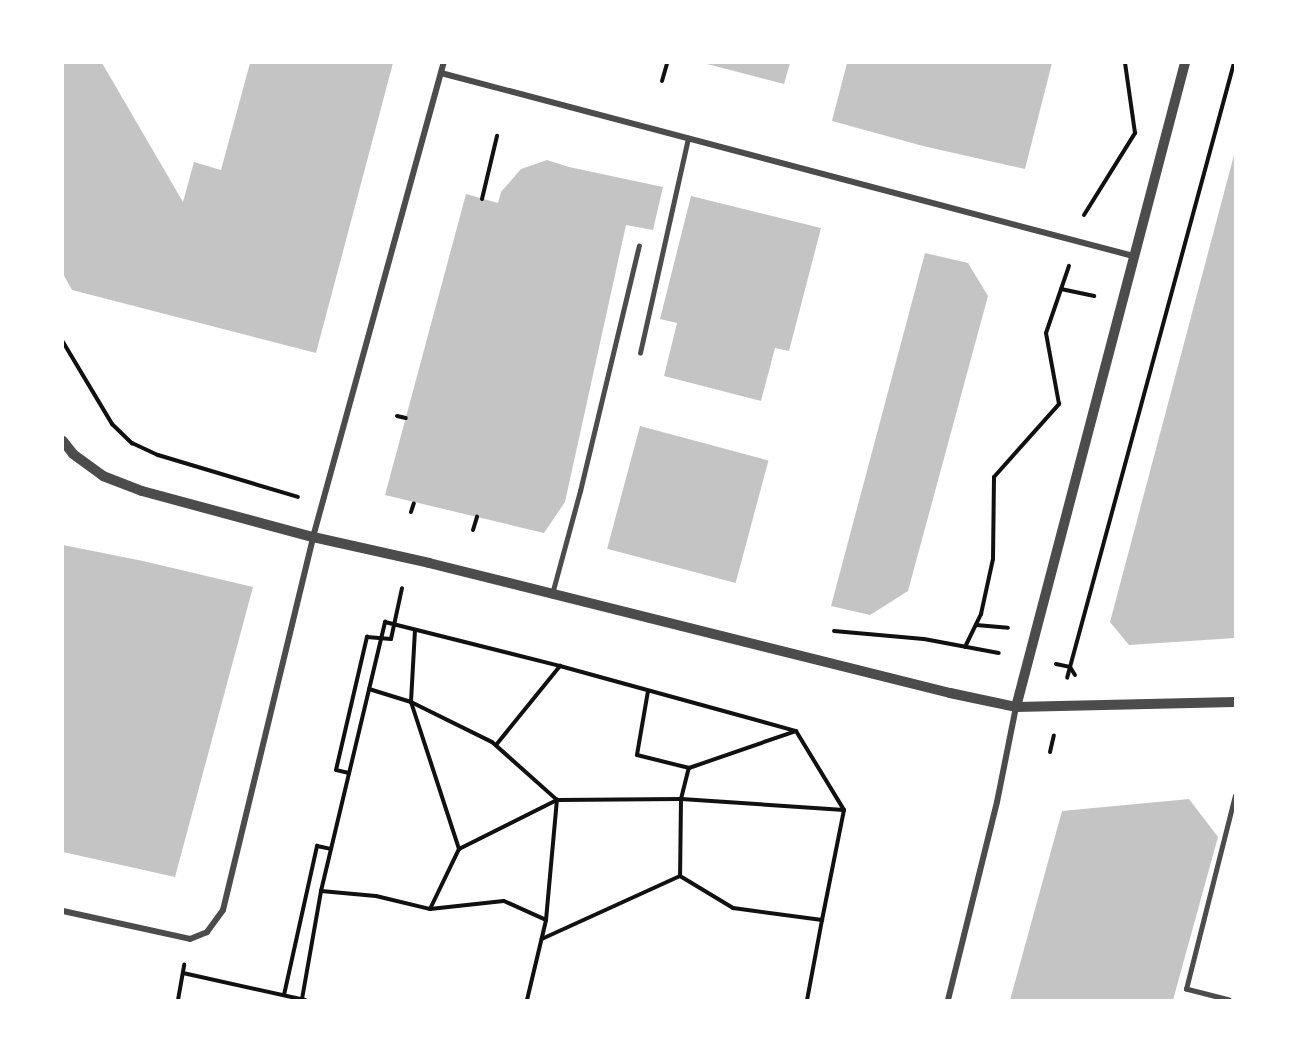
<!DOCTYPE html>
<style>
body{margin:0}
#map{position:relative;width:1298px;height:1063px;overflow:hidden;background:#fff;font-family:"Sofia Sans Condensed",sans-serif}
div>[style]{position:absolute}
.building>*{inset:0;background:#c4c4c4;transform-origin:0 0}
.path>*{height:4px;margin:-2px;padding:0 2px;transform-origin:2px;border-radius:2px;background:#111}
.service>*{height:4.5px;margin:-2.25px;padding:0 2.25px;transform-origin:2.25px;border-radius:2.25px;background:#4c4c4c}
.minor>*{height:6px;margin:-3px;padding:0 3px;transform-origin:3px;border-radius:3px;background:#4c4c4c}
.tertiary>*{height:10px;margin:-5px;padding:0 5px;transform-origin:5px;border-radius:5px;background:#4c4c4c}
span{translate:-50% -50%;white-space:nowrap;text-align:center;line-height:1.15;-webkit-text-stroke:4.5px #fff;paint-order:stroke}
.frame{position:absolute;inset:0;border:64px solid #fff;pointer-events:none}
</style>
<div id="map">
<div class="building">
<div style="clip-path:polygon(63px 63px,102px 63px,183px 202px,194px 162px,221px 170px,250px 63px,393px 63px,316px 353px,72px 290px,63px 274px)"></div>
<div style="clip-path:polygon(703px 63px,790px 63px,784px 84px)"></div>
<div style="clip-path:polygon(847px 63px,1052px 63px,1025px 169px,923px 146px,832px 121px)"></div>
<div style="clip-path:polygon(1234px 155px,1235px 638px,1129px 645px,1110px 622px)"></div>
<div style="clip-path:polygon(547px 160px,569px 167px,663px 187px,653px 230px,626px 225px,565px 502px,544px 533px,385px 495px,466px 194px,498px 203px,501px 192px,521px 169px)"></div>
<div style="clip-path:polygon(691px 196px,821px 228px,789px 351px,775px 348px,761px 401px,664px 376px,677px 323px,660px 319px)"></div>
<div style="clip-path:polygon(925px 253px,968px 263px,988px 296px,908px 591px,870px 615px,831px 606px)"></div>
<div style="left:640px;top:426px;width:133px;height:127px;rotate:15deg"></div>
<div style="clip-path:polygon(63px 545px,143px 561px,253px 587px,175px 877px,63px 852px)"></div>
<div style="clip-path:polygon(1189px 799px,1218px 837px,1173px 1000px,1010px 1000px,1062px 811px)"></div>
</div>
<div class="path">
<div style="left:662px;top:81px;width:19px;rotate:-74deg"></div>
<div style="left:482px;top:199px;width:65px;rotate:-76.6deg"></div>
<div style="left:1084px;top:215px;width:97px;rotate:-58.1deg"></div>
<div style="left:1135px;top:133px;width:71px;rotate:-98.1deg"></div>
<div style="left:1061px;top:289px;width:34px;rotate:12deg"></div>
<div style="left:63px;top:342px;width:96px;rotate:59.1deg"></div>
<div style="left:112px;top:424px;width:28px;rotate:44deg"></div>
<div style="left:132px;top:443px;width:29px;rotate:25deg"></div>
<div style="left:158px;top:455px;width:146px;rotate:16.7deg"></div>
<div style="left:397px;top:416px;width:9px;rotate:13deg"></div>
<div style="left:411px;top:512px;width:9px;rotate:-72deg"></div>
<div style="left:473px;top:530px;width:14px;rotate:-73deg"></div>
<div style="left:976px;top:625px;width:32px;rotate:5deg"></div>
<div style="left:415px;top:630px;width:72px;rotate:93.2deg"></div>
<div style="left:411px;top:702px;width:155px;rotate:71.9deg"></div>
<div style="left:834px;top:631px;width:90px;rotate:5.1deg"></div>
<div style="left:924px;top:639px;width:76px;rotate:10.6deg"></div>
<div style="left:965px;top:647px;width:37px;rotate:-64deg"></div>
<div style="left:981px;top:614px;width:56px;rotate:-77.7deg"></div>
<div style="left:993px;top:559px;width:82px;rotate:-89.3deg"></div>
<div style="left:994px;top:477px;width:98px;rotate:-48.3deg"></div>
<div style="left:1059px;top:404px;width:72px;rotate:-100.4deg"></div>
<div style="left:1046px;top:333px;width:71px;rotate:-71.1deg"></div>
<div style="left:1056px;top:664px;width:14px;rotate:12deg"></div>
<div style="left:1070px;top:667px;width:11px;rotate:105deg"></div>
<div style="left:1075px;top:675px;width:9px;rotate:-122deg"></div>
<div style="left:1070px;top:667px;width:626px;rotate:-74.81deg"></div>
<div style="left:369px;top:689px;width:44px;rotate:17.2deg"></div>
<div style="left:411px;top:702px;width:90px;rotate:26.3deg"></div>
<div style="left:492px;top:742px;width:87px;rotate:41.7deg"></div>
<div style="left:648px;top:691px;width:65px;rotate:99.8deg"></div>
<div style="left:637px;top:755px;width:54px;rotate:14deg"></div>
<div style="left:496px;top:745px;width:102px;rotate:-51deg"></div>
<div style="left:1050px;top:752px;width:17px;rotate:-77deg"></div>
<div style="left:349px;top:773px;width:13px;rotate:-167deg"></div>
<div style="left:336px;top:770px;width:137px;rotate:-76.9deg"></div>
<div style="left:367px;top:637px;width:24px;rotate:5deg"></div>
<div style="left:391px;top:639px;width:52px;rotate:-77.8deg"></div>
<div style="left:680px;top:876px;width:62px;rotate:31.1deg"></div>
<div style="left:733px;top:908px;width:90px;rotate:7.7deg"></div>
<div style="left:822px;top:920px;width:81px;rotate:100.6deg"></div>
<div style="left:321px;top:891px;width:55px;rotate:5.2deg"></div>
<div style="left:376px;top:896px;width:56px;rotate:13.5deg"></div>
<div style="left:430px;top:909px;width:74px;rotate:-6.2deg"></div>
<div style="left:504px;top:901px;width:46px;rotate:24.3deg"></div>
<div style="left:430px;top:909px;width:67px;rotate:-64.2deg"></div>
<div style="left:459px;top:849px;width:110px;rotate:-26.6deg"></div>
<div style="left:557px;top:800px;width:124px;rotate:-0.5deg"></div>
<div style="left:681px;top:799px;width:77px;rotate:90.7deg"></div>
<div style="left:680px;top:876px;width:152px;rotate:155.5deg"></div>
<div style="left:822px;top:920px;width:112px;rotate:-78.7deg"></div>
<div style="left:844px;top:810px;width:163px;rotate:-176.1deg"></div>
<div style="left:681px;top:799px;width:32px;rotate:-76deg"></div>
<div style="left:689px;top:768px;width:113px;rotate:-19.1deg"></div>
<div style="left:796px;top:731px;width:92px;rotate:58.7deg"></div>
<div style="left:183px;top:973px;width:125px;rotate:12.5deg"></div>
<div style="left:284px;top:995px;width:153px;rotate:-77.5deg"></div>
<div style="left:317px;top:846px;width:14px;rotate:12deg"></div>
<div style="left:302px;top:999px;width:110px;rotate:-80deg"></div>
<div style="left:321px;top:891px;width:277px;rotate:-76.6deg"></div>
<div style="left:385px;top:622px;width:180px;rotate:14.1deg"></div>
<div style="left:560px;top:666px;width:245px;rotate:15.4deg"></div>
<div style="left:178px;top:1000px;width:36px;rotate:-80deg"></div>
<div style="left:527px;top:1000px;width:82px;rotate:-76.6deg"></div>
<div style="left:546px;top:920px;width:121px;rotate:-84.8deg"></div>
</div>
<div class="service">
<div style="left:640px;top:353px;width:220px;rotate:-77.4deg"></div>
<div style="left:552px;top:594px;width:107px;rotate:-74.8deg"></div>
<div style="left:580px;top:491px;width:252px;rotate:-76.5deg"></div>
<div style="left:1229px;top:1000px;width:44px;rotate:-165.7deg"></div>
<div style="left:1186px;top:989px;width:199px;rotate:-75.8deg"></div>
</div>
<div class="minor">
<div style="left:441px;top:73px;width:716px;rotate:14.81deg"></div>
<div style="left:63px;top:911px;width:130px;rotate:12.4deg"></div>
<div style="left:190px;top:939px;width:18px;rotate:-22deg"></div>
<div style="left:207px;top:932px;width:27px;rotate:-54deg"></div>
<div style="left:223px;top:910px;width:384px;rotate:-76.4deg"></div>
<div style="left:313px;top:537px;width:492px;rotate:-74.6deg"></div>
<div style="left:948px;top:1000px;width:204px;rotate:-76.1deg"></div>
<div style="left:997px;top:802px;width:97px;rotate:-78.7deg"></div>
</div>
<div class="tertiary">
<div style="left:63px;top:441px;width:16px;rotate:52deg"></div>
<div style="left:73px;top:454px;width:37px;rotate:36deg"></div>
<div style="left:103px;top:476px;width:42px;rotate:21deg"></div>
<div style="left:142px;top:491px;width:177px;rotate:15.1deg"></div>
<div style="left:313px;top:537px;width:119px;rotate:12.6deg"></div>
<div style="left:429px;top:563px;width:537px;rotate:14.01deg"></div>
<div style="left:950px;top:693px;width:67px;rotate:12deg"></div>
<div style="left:1016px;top:707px;width:219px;rotate:-1.3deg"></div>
<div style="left:1016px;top:707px;width:666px;rotate:-75.3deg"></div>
</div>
<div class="frame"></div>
</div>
